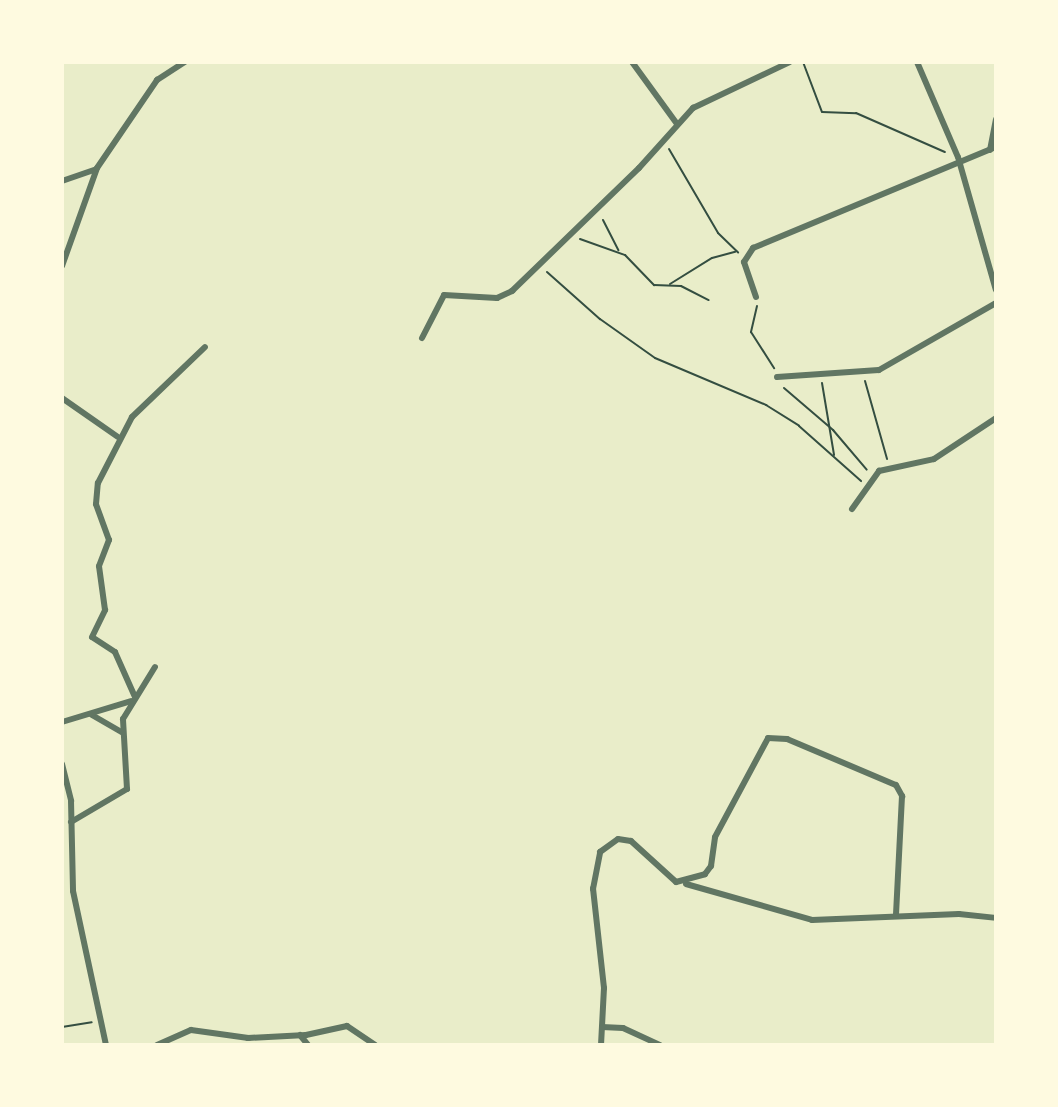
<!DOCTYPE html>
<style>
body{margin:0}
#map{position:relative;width:1058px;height:1107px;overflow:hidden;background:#e9edc9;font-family:Raleway,sans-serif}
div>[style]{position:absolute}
.path>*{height:2px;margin:-1px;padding:0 1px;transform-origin:1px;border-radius:1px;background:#344e41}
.minor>*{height:6px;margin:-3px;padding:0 3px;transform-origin:3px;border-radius:3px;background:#617663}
span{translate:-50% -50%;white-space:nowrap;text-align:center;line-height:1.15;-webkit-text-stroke:6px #fefae0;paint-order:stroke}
.frame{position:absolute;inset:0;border:64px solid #fefae0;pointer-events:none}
</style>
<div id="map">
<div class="path">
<div style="left:803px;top:62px;width:53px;rotate:69.2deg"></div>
<div style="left:822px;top:112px;width:34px;rotate:2deg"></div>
<div style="left:856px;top:113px;width:97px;rotate:23.7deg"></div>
<div style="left:669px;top:149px;width:97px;rotate:59.7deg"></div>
<div style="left:718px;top:233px;width:28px;rotate:44deg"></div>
<div style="left:603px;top:220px;width:34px;rotate:63deg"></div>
<div style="left:580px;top:239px;width:48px;rotate:19.6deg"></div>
<div style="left:625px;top:255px;width:42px;rotate:46deg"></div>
<div style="left:654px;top:285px;width:27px;rotate:2deg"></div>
<div style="left:681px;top:286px;width:31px;rotate:27deg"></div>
<div style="left:547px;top:272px;width:71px;rotate:41.6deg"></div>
<div style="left:600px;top:319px;width:67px;rotate:35.3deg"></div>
<div style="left:655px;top:358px;width:121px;rotate:22.9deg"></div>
<div style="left:766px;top:405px;width:39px;rotate:32deg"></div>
<div style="left:799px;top:426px;width:83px;rotate:41.6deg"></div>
<div style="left:670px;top:284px;width:49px;rotate:-31.8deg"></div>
<div style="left:712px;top:258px;width:24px;rotate:-15deg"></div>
<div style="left:757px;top:306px;width:27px;rotate:103deg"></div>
<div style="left:751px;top:332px;width:43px;rotate:57.4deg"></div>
<div style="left:865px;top:381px;width:81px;rotate:74.2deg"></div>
<div style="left:822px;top:383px;width:73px;rotate:80.5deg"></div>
<div style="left:784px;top:388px;width:65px;rotate:40.6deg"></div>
<div style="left:833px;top:430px;width:52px;rotate:49.6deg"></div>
<div style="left:62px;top:1027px;width:30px;rotate:-9deg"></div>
</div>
<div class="minor">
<div style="left:632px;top:62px;width:77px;rotate:54deg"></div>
<div style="left:917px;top:62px;width:103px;rotate:66.7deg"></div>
<div style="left:958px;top:157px;width:138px;rotate:74.1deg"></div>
<div style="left:990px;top:150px;width:31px;rotate:-79deg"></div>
<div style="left:62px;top:181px;width:36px;rotate:-19deg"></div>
<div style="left:62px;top:266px;width:104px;rotate:-70.3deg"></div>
<div style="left:97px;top:168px;width:107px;rotate:-55.7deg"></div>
<div style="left:157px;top:80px;width:33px;rotate:-33deg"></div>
<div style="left:756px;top:297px;width:37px;rotate:-109deg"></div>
<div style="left:744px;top:262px;width:17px;rotate:-57deg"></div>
<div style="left:753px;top:248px;width:263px;rotate:-22.6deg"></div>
<div style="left:422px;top:338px;width:48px;rotate:-62.9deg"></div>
<div style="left:444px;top:295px;width:53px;rotate:3.2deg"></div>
<div style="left:497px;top:298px;width:17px;rotate:-25deg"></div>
<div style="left:512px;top:291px;width:177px;rotate:-44.1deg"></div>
<div style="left:639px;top:168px;width:81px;rotate:-48deg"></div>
<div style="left:693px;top:108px;width:107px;rotate:-25.4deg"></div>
<div style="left:777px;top:377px;width:102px;rotate:-3.9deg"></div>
<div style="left:879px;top:370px;width:135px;rotate:-29.8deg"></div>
<div style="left:62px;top:398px;width:68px;rotate:34.9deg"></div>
<div style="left:852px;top:509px;width:47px;rotate:-54.6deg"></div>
<div style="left:879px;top:471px;width:56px;rotate:-12.3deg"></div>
<div style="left:934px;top:459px;width:74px;rotate:-33.5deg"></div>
<div style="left:135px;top:697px;width:49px;rotate:-114deg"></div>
<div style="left:115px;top:652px;width:27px;rotate:-147deg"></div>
<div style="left:92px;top:637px;width:30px;rotate:-64deg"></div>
<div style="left:105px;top:610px;width:44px;rotate:-97.8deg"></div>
<div style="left:99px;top:566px;width:28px;rotate:-69deg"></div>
<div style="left:109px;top:540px;width:38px;rotate:-110deg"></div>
<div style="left:96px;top:504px;width:21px;rotate:-85deg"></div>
<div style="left:98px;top:483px;width:74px;rotate:-62.7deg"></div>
<div style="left:132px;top:417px;width:101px;rotate:-43.8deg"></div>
<div style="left:92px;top:715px;width:34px;rotate:30deg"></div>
<div style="left:62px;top:722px;width:72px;rotate:-16.9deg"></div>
<div style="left:62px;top:764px;width:38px;rotate:76deg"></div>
<div style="left:71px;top:801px;width:90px;rotate:88.7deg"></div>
<div style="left:73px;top:891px;width:157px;rotate:77.9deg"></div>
<div style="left:71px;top:822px;width:65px;rotate:-30.5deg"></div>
<div style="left:127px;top:789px;width:70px;rotate:-93.3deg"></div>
<div style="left:123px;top:719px;width:61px;rotate:-58.4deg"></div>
<div style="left:686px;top:884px;width:131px;rotate:15.9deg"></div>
<div style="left:812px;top:920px;width:147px;rotate:-2.3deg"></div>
<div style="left:959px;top:914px;width:37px;rotate:6deg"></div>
<div style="left:602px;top:1027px;width:21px;rotate:3deg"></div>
<div style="left:623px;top:1028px;width:41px;rotate:24.7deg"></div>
<div style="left:300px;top:1035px;width:13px;rotate:51deg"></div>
<div style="left:157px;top:1045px;width:37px;rotate:-24deg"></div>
<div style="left:191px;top:1030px;width:58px;rotate:8deg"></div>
<div style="left:248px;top:1038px;width:58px;rotate:-3deg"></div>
<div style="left:306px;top:1035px;width:42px;rotate:-12.4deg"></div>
<div style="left:347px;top:1026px;width:34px;rotate:34deg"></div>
<div style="left:601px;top:1045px;width:57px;rotate:-87deg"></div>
<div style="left:604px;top:988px;width:100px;rotate:-96.3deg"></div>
<div style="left:593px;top:889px;width:38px;rotate:-79deg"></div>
<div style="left:600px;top:852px;width:22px;rotate:-36deg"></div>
<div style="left:618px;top:839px;width:13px;rotate:9deg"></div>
<div style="left:631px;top:841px;width:61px;rotate:42.3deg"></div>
<div style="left:676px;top:882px;width:30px;rotate:-15deg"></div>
<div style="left:705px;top:874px;width:10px;rotate:-53deg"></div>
<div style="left:711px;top:866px;width:29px;rotate:-82deg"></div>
<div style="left:715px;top:837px;width:112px;rotate:-61.8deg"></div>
<div style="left:768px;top:738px;width:19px;rotate:3deg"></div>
<div style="left:787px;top:739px;width:118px;rotate:22.9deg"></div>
<div style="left:896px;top:785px;width:13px;rotate:61deg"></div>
<div style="left:902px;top:796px;width:120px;rotate:92.9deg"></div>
</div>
<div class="frame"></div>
</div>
